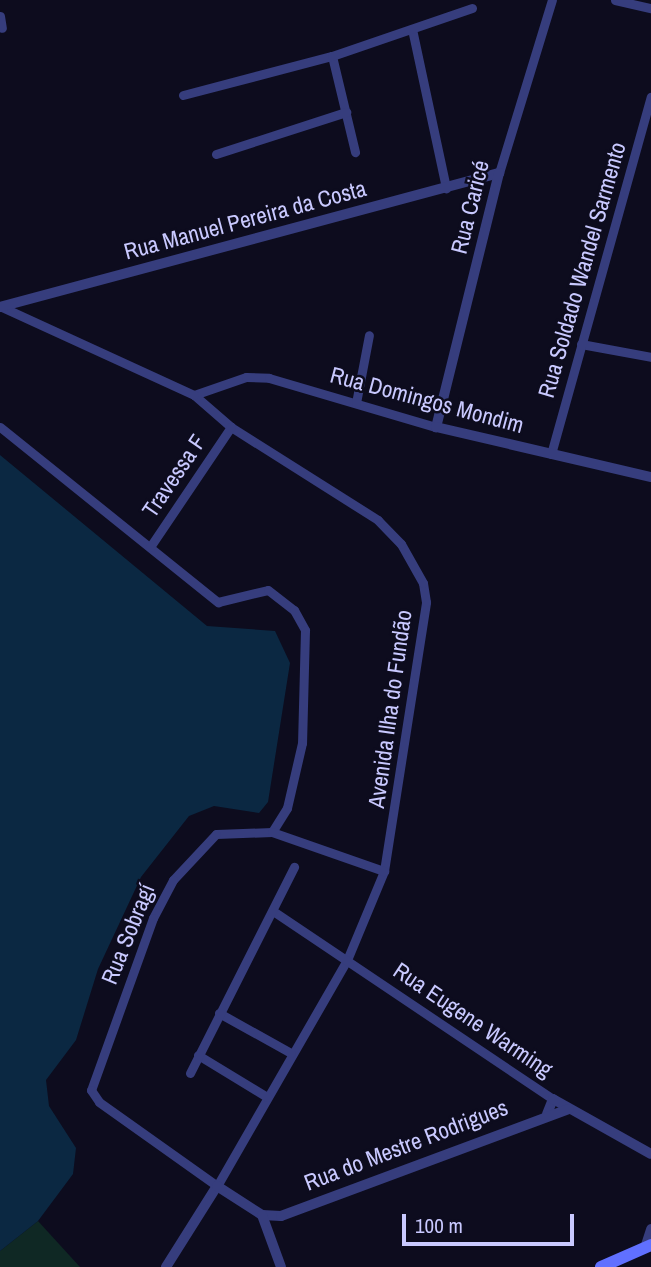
<!DOCTYPE html>
<meta charset="utf-8">
<style>
body{margin:0}
#map{position:relative;width:651px;height:1267px;overflow:hidden;background:#0d0c1e;font-family:"Archivo Narrow",sans-serif}
div>[style]{position:absolute}
.green>*{inset:0;background:#0f2824}
.water>*{inset:0;background:#0b2842}
.minor>*{height:9px;margin:-4.5px;padding:0 4.5px;transform-origin:4.5px;border-radius:4.5px;background:#363d7d}
.tertiary>*{height:10px;margin:-5px;padding:0 5px;transform-origin:5px;border-radius:5px;background:#363d7d}
.secondary>*{height:12px;margin:-6px;padding:0 6px;transform-origin:6px;border-radius:6px;background:#6070ff}
span{translate:-50% -50%;white-space:nowrap;text-align:center;line-height:1.15;-webkit-text-stroke:5px #0d0c1e;paint-order:stroke}
.street-label{font-size:23px;color:#c9c9ff}
.scale{position:absolute;left:402px;top:1214px;width:172px;height:32px;box-sizing:border-box;border:4px solid #c9c9ff;border-top:0;padding-left:9px;font-size:21px;line-height:24px;white-space:nowrap;color:#c9c9ff;-webkit-text-stroke:5px #0d0c1e;paint-order:stroke}
</style>
<div id="map">
<div class="green">
<div style="clip-path:polygon(38px 1221px,80px 1267px,0 1267px,0 1251px)"></div>
</div>
<div class="water">
<div style="clip-path:polygon(0 455px,207px 626px,275px 631px,290px 663px,268px 802px,259px 813px,214px 806px,189px 816px,141px 877px,98px 969px,76px 1040px,46px 1080px,49px 1106px,76px 1148px,73px 1174px,38px 1221px,0 1251px)"></div>
</div>
<div class="minor">
<div style="left:615px;top:0;width:37px;rotate:13deg"></div>
<div style="left:0;top:16px;width:12px;rotate:81deg"></div>
<div style="left:412px;top:29px;width:163px;rotate:77.9deg"></div>
<div style="left:332px;top:56px;width:99px;rotate:76.5deg"></div>
<div style="left:183px;top:95px;width:154px;rotate:-14.7deg"></div>
<div style="left:332px;top:56px;width:148px;rotate:-18.9deg"></div>
<div style="left:216px;top:154px;width:137px;rotate:-17.9deg"></div>
<div style="left:499px;top:173px;width:181px;rotate:-73deg"></div>
<div style="left:581px;top:344px;width:71px;rotate:10.5deg"></div>
<div style="left:194px;top:395px;width:55px;rotate:-19.1deg"></div>
<div style="left:246px;top:377px;width:23px;rotate:2deg"></div>
<div style="left:269px;top:378px;width:174px;rotate:16.4deg"></div>
<div style="left:356px;top:403px;width:69px;rotate:-79.2deg"></div>
<div style="left:0;top:427px;width:280px;rotate:38.8deg"></div>
<div style="left:218px;top:602px;width:51px;rotate:-13.5deg"></div>
<div style="left:268px;top:590px;width:33px;rotate:38deg"></div>
<div style="left:294px;top:610px;width:23px;rotate:61deg"></div>
<div style="left:305px;top:630px;width:113px;rotate:91.5deg"></div>
<div style="left:302px;top:743px;width:67px;rotate:103deg"></div>
<div style="left:287px;top:808px;width:28px;rotate:122deg"></div>
<div style="left:272px;top:832px;width:56px;rotate:178deg"></div>
<div style="left:216px;top:834px;width:63px;rotate:133.1deg"></div>
<div style="left:173px;top:880px;width:43px;rotate:117.8deg"></div>
<div style="left:153px;top:918px;width:183px;rotate:109.8deg"></div>
<div style="left:91px;top:1090px;width:14px;rotate:56deg"></div>
<div style="left:99px;top:1102px;width:145px;rotate:35.4deg"></div>
<div style="left:217px;top:1186px;width:261px;rotate:-60.1deg"></div>
<div style="left:347px;top:960px;width:96px;rotate:-67.4deg"></div>
<div style="left:384px;top:871px;width:272px;rotate:-81.1deg"></div>
<div style="left:426px;top:602px;width:19px;rotate:-99deg"></div>
<div style="left:423px;top:583px;width:45px;rotate:-119.4deg"></div>
<div style="left:401px;top:544px;width:33px;rotate:-134deg"></div>
<div style="left:378px;top:520px;width:174px;rotate:-147.7deg"></div>
<div style="left:231px;top:427px;width:49px;rotate:-139.1deg"></div>
<div style="left:194px;top:395px;width:211px;rotate:-155.4deg"></div>
<div style="left:551px;top:454px;width:371px;rotate:-74.4deg"></div>
<div style="left:150px;top:547px;width:145px;rotate:-56deg"></div>
<div style="left:272px;top:832px;width:119px;rotate:19.2deg"></div>
<div style="left:276px;top:913px;width:334px;rotate:33.9deg"></div>
<div style="left:219px;top:1013px;width:82px;rotate:29.1deg"></div>
<div style="left:198px;top:1055px;width:81px;rotate:31.3deg"></div>
<div style="left:190px;top:1073px;width:231px;rotate:-63.2deg"></div>
</div>
<div class="tertiary">
<div style="left:0;top:307px;width:517px;rotate:-15.03deg"></div>
<div style="left:499px;top:173px;width:262px;rotate:103.9deg"></div>
<div style="left:436px;top:427px;width:221px;rotate:13.1deg"></div>
<div style="left:547px;top:1114px;width:16px;rotate:-68deg"></div>
<div style="left:553px;top:1099px;width:112px;rotate:29.3deg"></div>
<div style="left:262px;top:1215px;width:19px;rotate:3deg"></div>
<div style="left:281px;top:1216px;width:307px;rotate:-20.4deg"></div>
<div style="left:645px;top:1248px;width:20px;rotate:-72deg"></div>
<div style="left:166px;top:1267px;width:96px;rotate:-57.8deg"></div>
<div style="left:217px;top:1186px;width:54px;rotate:32.8deg"></div>
<div style="left:262px;top:1215px;width:55px;rotate:69.9deg"></div>
</div>
<div class="secondary">
<div style="left:601px;top:1267px;width:55px;rotate:-23.7deg"></div>
</div>
<div class="street-label">
<span style="left:470px;top:207px;rotate:-76deg">Rua Caricé</span>
<span style="left:245px;top:220px;rotate:-15deg">Rua Manuel Pereira da Costa</span>
<span style="left:582px;top:270px;rotate:-74deg">Rua Soldado Wandel Sarmento</span>
<span style="left:427px;top:400px;rotate:15deg">Rua Domingos Mondim</span>
<span style="left:174px;top:476px;rotate:-56deg">Travessa F</span>
<span style="left:390px;top:709px;rotate:-82deg">Avenida Ilha do Fundão</span>
<span style="left:128px;top:934px;rotate:-68deg">Rua Sobragí</span>
<span style="left:473px;top:1020px;rotate:34deg">Rua Eugene Warming</span>
<span style="left:406px;top:1145px;rotate:-21deg">Rua do Mestre Rodrigues</span>
</div>
<div class="scale">100 m</div>
</div>
